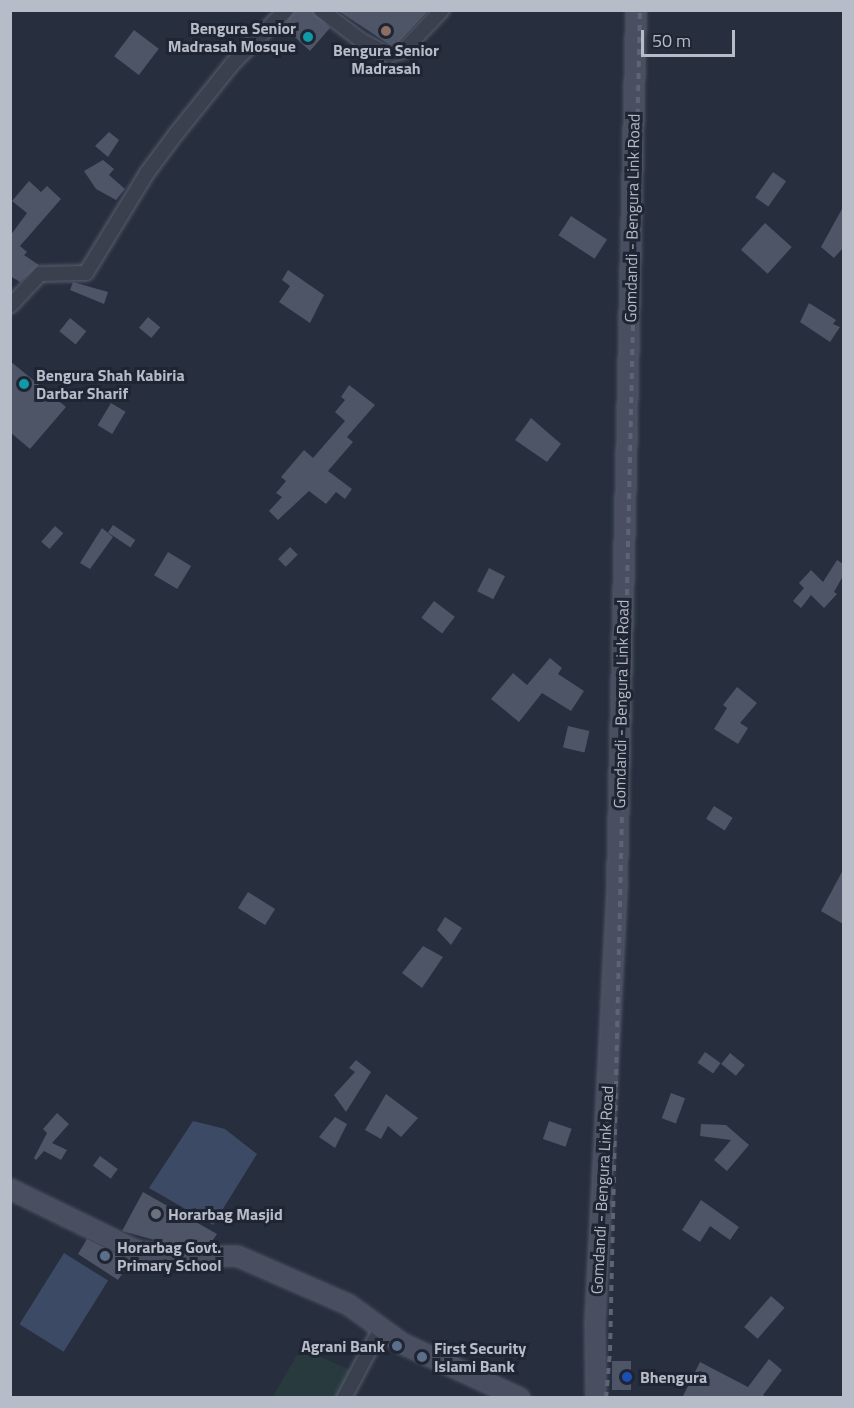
<!DOCTYPE html>
<style>
body{margin:0}
#map{position:relative;width:854px;height:1408px;overflow:hidden;background:#272e3e;font-family:"Titillium Web",sans-serif}
div>[style]{position:absolute}
.green>*{inset:0;background:#293a3f}
.water>*{inset:0;background:#3d4a65;transform-origin:0 0}
.building>*{inset:0;background:#4d5567;transform-origin:0 0}
.roads{filter:drop-shadow(0 0 2px #585e6c) drop-shadow(0 0 2px #585e6c)}
.street>*{height:14px;margin:-7px;padding:0 7px;transform-origin:7px;border-radius:7px;background:#3b404e}
.secondary>*{height:18px;margin:-9px;padding:0 9px;transform-origin:9px;border-radius:9px;background:#494f61}
.rail>*{height:4px;margin-top:-2px;transform-origin:0;background:repeating-linear-gradient(90deg,#5d6475 0 6px,transparent 0 12px)}
.dots>*{width:16px;height:16px;translate:-50% -50%;box-sizing:border-box;border:3px solid #1f2533;border-radius:50%}
span{translate:-50% -50%;white-space:nowrap;text-align:center;line-height:1.15;-webkit-text-stroke:6px #1f2533;paint-order:stroke}
.poi-label{font-size:16px;color:#b7bcc9;font-weight:700}
.right{translate:-100% -50%;text-align:right}
.left{translate:0 -50%;text-align:left}
.street-label{font-size:16px;color:#b7bcc9}
.frame{position:absolute;inset:0;border:12px solid #b7bcc9;pointer-events:none}
.scale{position:absolute;left:641px;top:30px;width:94px;height:27px;box-sizing:border-box;border:3px solid #b7bcc9;border-top:0;padding-left:8px;font-size:18px;line-height:21px;white-space:nowrap;color:#b7bcc9;-webkit-text-stroke:4px #1f2533;paint-order:stroke}
</style>
<div id="map">
<div class="green">
<div style="clip-path:polygon(301px 1348px,352px 1371px,338px 1397px,272px 1398px)"></div>
</div>
<div class="water">
<div style="clip-path:polygon(193px 1121px,225px 1129px,257px 1154px,213px 1225px,149px 1188px)"></div>
<div style="left:64px;top:1253px;width:52px;height:84px;rotate:32deg"></div>
</div>
<div class="building">
<div style="clip-path:polygon(295px 10px,312px 10px,330px 28px,310px 51px,283px 26px)"></div>
<div style="clip-path:polygon(337px 10px,429px 10px,398px 43px,390px 45px)"></div>
<div style="left:134px;top:30px;width:31px;height:33px;rotate:37deg"></div>
<div style="clip-path:polygon(109px 132px,119px 140px,108px 157px,95px 146px)"></div>
<div style="clip-path:polygon(103px 160px,114px 169px,109px 175px,125px 189px,116px 200px,96px 189px,84px 171px)"></div>
<div style="left:773px;top:172px;width:16px;height:31px;rotate:35deg"></div>
<div style="clip-path:polygon(29px 181px,41px 192px,47px 186px,61px 199px,20px 246px,27px 252px,24px 255px,39px 265px,20px 282px,10px 276px,10px 236px,27px 213px,12px 201px)"></div>
<div style="clip-path:polygon(843px 207px,843px 248px,834px 258px,821px 247px)"></div>
<div style="left:571px;top:216px;width:43px;height:23px;rotate:33deg"></div>
<div style="left:765px;top:223px;width:36px;height:36px;rotate:42deg"></div>
<div style="clip-path:polygon(288px 270px,324px 295px,310px 323px,279px 302px,290px 286px,282px 280px)"></div>
<div style="clip-path:polygon(73px 282px,108px 292px,104px 304px,70px 290px)"></div>
<div style="clip-path:polygon(809px 303px,836px 320px,833px 324px,840px 327px,830px 342px,800px 322px)"></div>
<div style="left:148px;top:317px;width:16px;height:14px;rotate:40deg"></div>
<div style="left:70px;top:318px;width:21px;height:17px;rotate:39deg"></div>
<div style="clip-path:polygon(10px 361px,66px 407px,30px 449px,10px 432px)"></div>
<div style="clip-path:polygon(349px 385px,375px 405px,347px 437px,353px 442px,328px 471px,352px 489px,345px 499px,336px 492px,326px 504px,309px 491px,278px 520px,269px 511px,282px 497px,276px 493px,286px 481px,281px 477px,304px 450px,313px 458px,345px 421px,335px 412px,345px 400px,341px 397px)"></div>
<div style="left:111px;top:403px;width:17px;height:26px;rotate:31deg"></div>
<div style="clip-path:polygon(531px 418px,561px 444px,547px 462px,515px 440px)"></div>
<div style="left:113px;top:525px;width:27px;height:9px;rotate:34deg"></div>
<div style="left:55px;top:526px;width:11px;height:21px;rotate:41deg"></div>
<div style="clip-path:polygon(102px 528px,113px 537px,90px 569px,80px 563px)"></div>
<div style="left:290px;top:547px;width:11px;height:17px;rotate:45deg"></div>
<div style="left:168px;top:552px;width:27px;height:27px;rotate:31deg"></div>
<div style="clip-path:polygon(837px 560px,843px 564px,843px 576px,834px 592px,837px 594px,824px 608px,811px 595px,801px 608px,793px 601px,804px 588px,799px 583px,811px 570px,823px 582px)"></div>
<div style="left:489px;top:568px;width:18px;height:26px;rotate:27deg"></div>
<div style="left:434px;top:601px;width:26px;height:21px;rotate:37deg"></div>
<div style="clip-path:polygon(550px 658px,562px 668px,558px 674px,584px 691px,571px 711px,542px 693px,519px 722px,491px 699px,513px 673px,527px 685px)"></div>
<div style="clip-path:polygon(737px 687px,757px 703px,740px 723px,748px 728px,738px 744px,714px 729px,727px 708px,723px 705px)"></div>
<div style="left:568px;top:726px;width:22px;height:22px;rotate:13deg"></div>
<div style="left:714px;top:806px;width:22px;height:15px;rotate:32deg"></div>
<div style="clip-path:polygon(843px 870px,843px 924px,821px 911px)"></div>
<div style="left:248px;top:892px;width:32px;height:19px;rotate:32deg"></div>
<div style="clip-path:polygon(445px 917px,462px 928px,451px 945px,437px 930px)"></div>
<div style="clip-path:polygon(423px 946px,443px 957px,422px 988px,402px 973px)"></div>
<div style="left:705px;top:1052px;width:19px;height:13px;rotate:35deg"></div>
<div style="left:730px;top:1053px;width:19px;height:14px;rotate:39deg"></div>
<div style="clip-path:polygon(356px 1060px,371px 1072px,346px 1112px,334px 1095px,355px 1072px,349px 1068px)"></div>
<div style="left:671px;top:1093px;width:15px;height:27px;rotate:20deg"></div>
<div style="clip-path:polygon(386px 1094px,418px 1118px,401px 1137px,388px 1126px,381px 1139px,365px 1130px)"></div>
<div style="clip-path:polygon(57px 1113px,69px 1124px,52px 1143px,67px 1150px,61px 1160px,44px 1151px,36px 1160px,34px 1158px,47px 1133px,43px 1129px)"></div>
<div style="clip-path:polygon(335px 1117px,347px 1124px,335px 1148px,319px 1137px)"></div>
<div style="left:549px;top:1121px;width:24px;height:19px;rotate:19deg"></div>
<div style="clip-path:polygon(701px 1124px,726px 1125px,749px 1145px,727px 1171px,714px 1160px,731px 1140px,700px 1136px)"></div>
<div style="left:100px;top:1156px;width:22px;height:12px;rotate:36deg"></div>
<div style="clip-path:polygon(143px 1192px,217px 1234px,210px 1244px,176px 1246px,122px 1231px)"></div>
<div style="clip-path:polygon(701px 1200px,739px 1227px,730px 1240px,710px 1226px,700px 1242px,682px 1230px)"></div>
<div style="clip-path:polygon(87px 1239px,131px 1261px,118px 1280px,78px 1254px)"></div>
<div style="left:771px;top:1296px;width:18px;height:41px;rotate:41deg"></div>
<div style="clip-path:polygon(769px 1359px,782px 1370px,763px 1395px,769px 1398px,682px 1398px,700px 1362px,748px 1387px)"></div>
<div style="left:612px;top:1361px;width:19px;height:29px"></div>
</div>
<div class="roads">
<div class="street">
<div style="left:321px;top:10px;width:51px;rotate:37.1deg"></div>
<div style="left:362px;top:41px;width:30px;rotate:27deg"></div>
<div style="left:389px;top:55px;width:15px;rotate:-16deg"></div>
<div style="left:403px;top:51px;width:57px;rotate:-46.4deg"></div>
<div style="left:10px;top:306px;width:44px;rotate:-46.8deg"></div>
<div style="left:40px;top:274px;width:46px;rotate:-1.2deg"></div>
<div style="left:86px;top:273px;width:117px;rotate:-58.6deg"></div>
<div style="left:147px;top:173px;width:49px;rotate:-53.4deg"></div>
<div style="left:176px;top:134px;width:90px;rotate:-51.3deg"></div>
<div style="left:232px;top:64px;width:76px;rotate:-45deg"></div>
<div style="left:344px;top:1398px;width:79px;rotate:-62.1deg"></div>
</div>
<div class="secondary">
<div style="left:10px;top:1189px;width:141px;rotate:26deg"></div>
<div style="left:137px;top:1251px;width:38px;rotate:9deg"></div>
<div style="left:175px;top:1257px;width:62px;rotate:-0.9deg"></div>
<div style="left:237px;top:1256px;width:122px;rotate:23.6deg"></div>
<div style="left:349px;top:1305px;width:67px;rotate:35.8deg"></div>
<div style="left:403px;top:1344px;width:129px;rotate:24.8deg"></div>
<div style="left:596px;top:1398px;width:75px;rotate:-90.8deg"></div>
<div style="left:595px;top:1323px;width:441px;rotate:-87.1deg"></div>
<div style="left:617px;top:883px;width:873px;rotate:-88.75deg"></div>
</div>
</div>
<div class="rail">
<div style="left:606px;top:1398px;width:47px;rotate:-85.1deg"></div>
<div style="left:610px;top:1351px;width:1341px;rotate:-88.72deg"></div>
</div>
<div class="dots">
<div style="left:386px;top:31px;background:#8d6e63"></div>
<div style="left:308px;top:37px;background:#0f9aa8"></div>
<div style="left:24px;top:384px;background:#0f9aa8"></div>
<div style="left:156px;top:1214px;background:#6b7280"></div>
<div style="left:105px;top:1256px;background:#5c6f8a"></div>
<div style="left:397px;top:1346px;background:#5c6f8a"></div>
<div style="left:422px;top:1357px;background:#5c6f8a"></div>
<div style="left:627px;top:1377px;background:#1a4fb4"></div>
</div>
<div class="poi-label">
<span class="right" style="left:296px;top:37px">Bengura Senior<br>Madrasah Mosque</span>
<span style="left:386px;top:59px">Bengura Senior<br>Madrasah</span>
<span class="left" style="left:36px;top:384px">Bengura Shah Kabiria<br>Darbar Sharif</span>
<span class="left" style="left:168px;top:1214px">Horarbag Masjid</span>
<span class="left" style="left:117px;top:1256px">Horarbag Govt.<br>Primary School</span>
<span class="right" style="left:385px;top:1346px">Agrani Bank</span>
<span class="left" style="left:434px;top:1357px">First Security<br>Islami Bank</span>
<span class="left" style="left:640px;top:1377px">Bhengura</span>
</div>
<div class="street-label">
<span style="left:632px;top:218px;rotate:-89deg">Gomdandi - Bengura Link Road</span>
<span style="left:621px;top:704px;rotate:-89deg">Gomdandi - Bengura Link Road</span>
<span style="left:602px;top:1190px;rotate:-87deg">Gomdandi - Bengura Link Road</span>
</div>
<div class="frame"></div>
<div class="scale">50 m</div>
</div>
